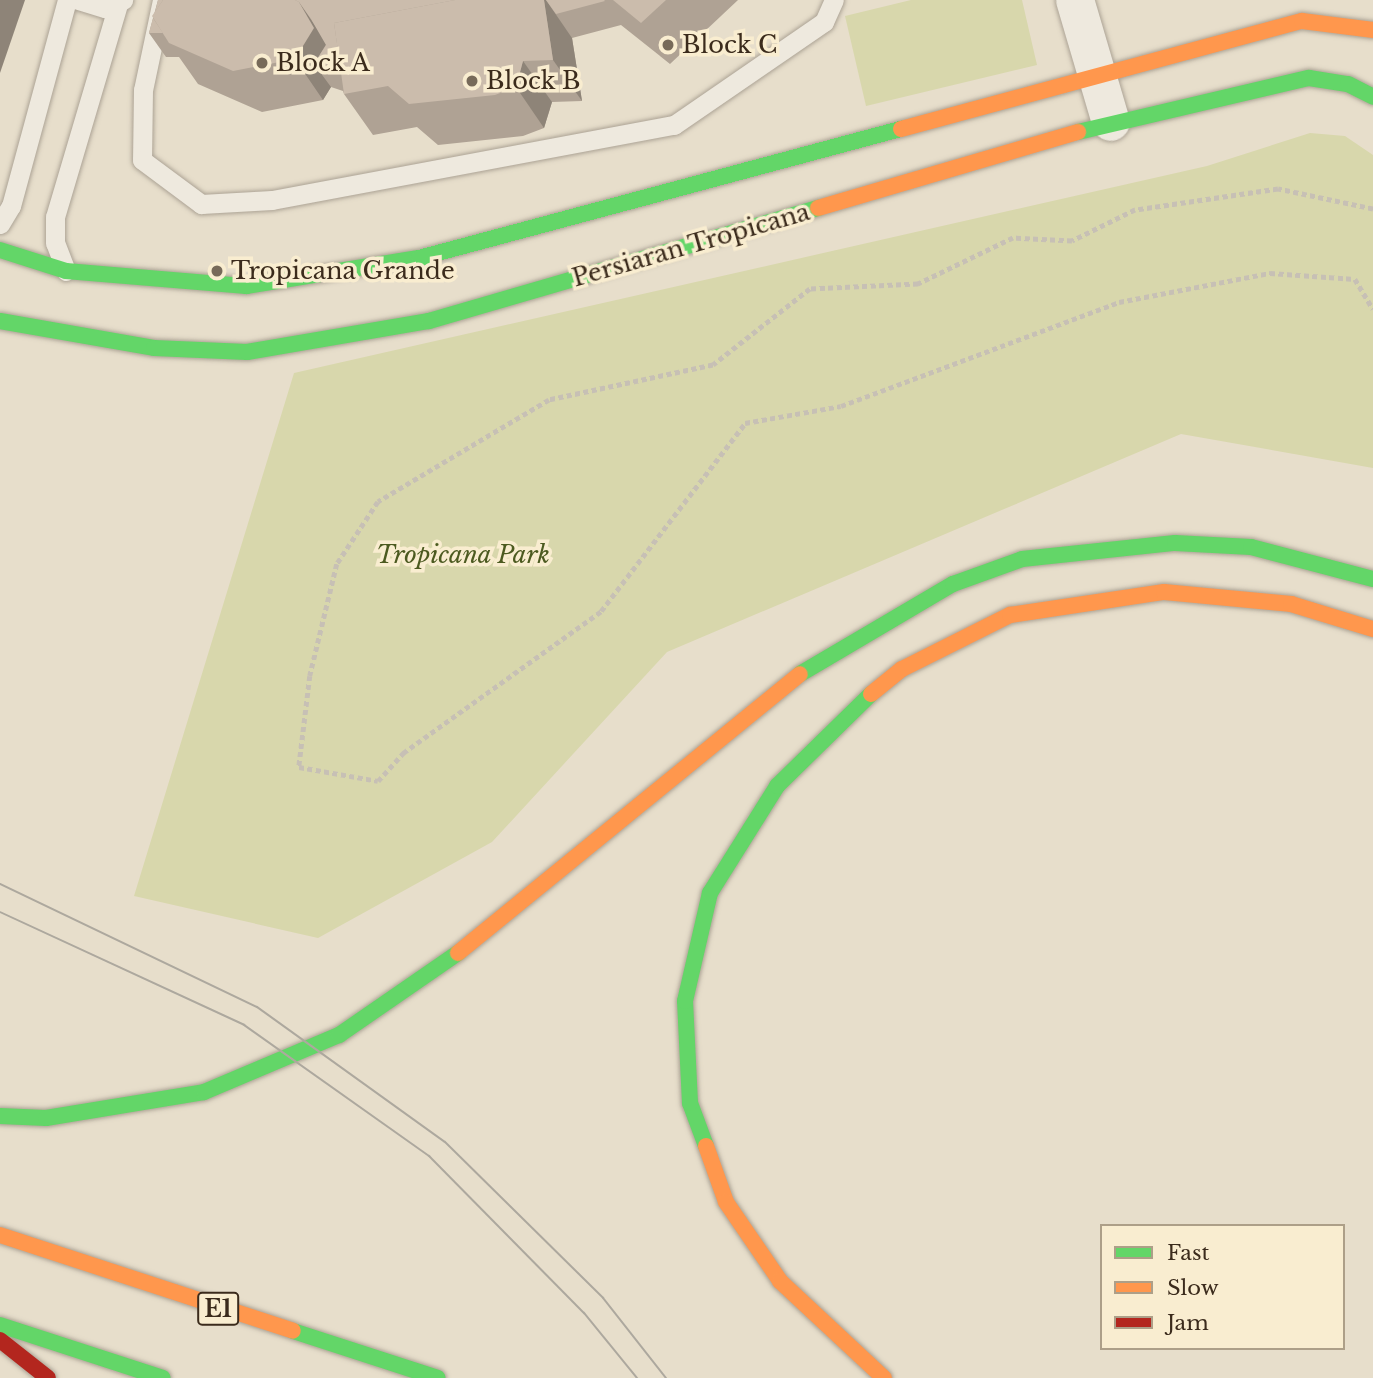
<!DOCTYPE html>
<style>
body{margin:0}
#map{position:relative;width:1373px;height:1378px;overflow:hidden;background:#e7decb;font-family:"Libre Baskerville",serif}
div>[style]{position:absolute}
.green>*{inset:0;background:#d8d7ac}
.path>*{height:4.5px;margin-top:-2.25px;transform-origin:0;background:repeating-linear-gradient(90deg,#c7c0b5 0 5px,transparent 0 8.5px)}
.roads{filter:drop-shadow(0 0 2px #aca395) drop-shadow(0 0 2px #aca395)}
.lane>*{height:19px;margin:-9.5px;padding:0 9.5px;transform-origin:9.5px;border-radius:9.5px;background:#eee9de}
.street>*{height:38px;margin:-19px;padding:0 19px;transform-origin:19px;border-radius:19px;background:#eee9de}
.fast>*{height:16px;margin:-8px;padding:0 8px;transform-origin:8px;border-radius:8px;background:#63d668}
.slow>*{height:16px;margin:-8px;padding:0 8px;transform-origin:8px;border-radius:8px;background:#ff974d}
.jam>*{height:16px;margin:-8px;padding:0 8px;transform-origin:8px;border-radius:8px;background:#b3261e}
.tram>*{height:2px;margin:-1px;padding:0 1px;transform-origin:1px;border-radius:1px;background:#ada89e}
.wall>*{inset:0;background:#afa294}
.shaded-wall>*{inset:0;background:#8e8478}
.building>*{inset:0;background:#cbbcac}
.dots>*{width:19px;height:19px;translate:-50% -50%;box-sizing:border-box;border:4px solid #f9edd0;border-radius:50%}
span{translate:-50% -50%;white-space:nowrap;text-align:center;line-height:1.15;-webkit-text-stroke:7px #f9edd0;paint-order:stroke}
.shield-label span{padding:2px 5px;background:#f9edd0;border:2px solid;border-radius:5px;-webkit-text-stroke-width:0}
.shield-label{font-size:23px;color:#3b2b1c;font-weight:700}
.poi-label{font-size:24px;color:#3b2b1c}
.left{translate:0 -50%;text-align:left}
.street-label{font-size:24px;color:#3b2b1c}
.park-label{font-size:24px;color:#4c5a20;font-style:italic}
.legend{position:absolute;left:1100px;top:1224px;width:245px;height:126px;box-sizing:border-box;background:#f9edd0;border:2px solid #ad9f88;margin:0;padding:9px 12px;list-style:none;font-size:21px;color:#3b2b1c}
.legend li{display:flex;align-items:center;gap:14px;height:35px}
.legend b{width:35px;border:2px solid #ad9f88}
</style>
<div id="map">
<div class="green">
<div style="clip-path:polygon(911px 0,1022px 0,1037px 65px,866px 106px,845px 16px)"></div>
<div style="clip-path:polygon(1310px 133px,1345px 136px,1373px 155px,1373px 468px,1181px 434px,667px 652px,492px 842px,318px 938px,134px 896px,294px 373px,1207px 166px)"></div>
</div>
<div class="path">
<div style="left:1373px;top:209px;width:97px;rotate:-168.1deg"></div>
<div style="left:1278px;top:189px;width:145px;rotate:171.6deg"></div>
<div style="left:1135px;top:210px;width:70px;rotate:153.8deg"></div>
<div style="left:1072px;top:241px;width:59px;rotate:-177.1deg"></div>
<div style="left:1013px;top:238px;width:106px;rotate:154.2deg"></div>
<div style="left:918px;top:284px;width:108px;rotate:177.3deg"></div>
<div style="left:810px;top:289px;width:123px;rotate:141.9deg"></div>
<div style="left:713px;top:365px;width:168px;rotate:168deg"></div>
<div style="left:549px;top:400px;width:199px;rotate:149.2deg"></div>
<div style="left:378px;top:502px;width:74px;rotate:123.5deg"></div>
<div style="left:337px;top:564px;width:115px;rotate:103.6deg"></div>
<div style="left:310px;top:676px;width:92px;rotate:96.9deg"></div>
<div style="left:299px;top:767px;width:80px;rotate:10deg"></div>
<div style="left:378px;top:781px;width:38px;rotate:-48deg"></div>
<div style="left:403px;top:753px;width:244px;rotate:-35.6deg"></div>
<div style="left:601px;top:611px;width:237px;rotate:-52.5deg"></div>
<div style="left:745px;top:423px;width:97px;rotate:-10deg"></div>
<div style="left:841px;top:406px;width:297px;rotate:-20.5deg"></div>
<div style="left:1119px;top:302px;width:154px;rotate:-10.9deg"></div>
<div style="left:1270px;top:273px;width:85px;rotate:4deg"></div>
<div style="left:1355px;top:279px;width:35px;rotate:59deg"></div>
</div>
<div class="roads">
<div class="lane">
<div style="left:78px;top:0;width:28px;rotate:17deg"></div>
<div style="left:105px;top:8px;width:20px;rotate:-24deg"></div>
<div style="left:162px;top:0;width:92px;rotate:101.9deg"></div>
<div style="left:143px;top:90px;width:70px;rotate:90.8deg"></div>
<div style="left:142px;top:160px;width:74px;rotate:36.7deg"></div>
<div style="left:201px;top:204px;width:71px;rotate:-3.2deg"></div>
<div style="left:272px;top:200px;width:409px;rotate:-10.6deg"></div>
<div style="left:674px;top:125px;width:182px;rotate:-34.5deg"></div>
<div style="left:824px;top:22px;width:24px;rotate:-66deg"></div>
<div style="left:0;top:224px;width:21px;rotate:-59deg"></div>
<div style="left:11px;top:206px;width:213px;rotate:-74.8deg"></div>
<div style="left:66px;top:271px;width:30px;rotate:-111deg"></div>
<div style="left:55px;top:243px;width:26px;rotate:-90deg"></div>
<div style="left:55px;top:217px;width:222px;rotate:-73.5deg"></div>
</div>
<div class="street">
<div style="left:1075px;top:0;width:127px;rotate:73.6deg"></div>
</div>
<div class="fast">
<div style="left:1078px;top:132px;width:237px;rotate:-13.2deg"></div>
<div style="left:1309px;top:78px;width:39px;rotate:9deg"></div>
<div style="left:1348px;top:84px;width:28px;rotate:27deg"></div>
<div style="left:0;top:250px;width:69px;rotate:17.7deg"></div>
<div style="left:66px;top:271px;width:181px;rotate:4.8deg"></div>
<div style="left:246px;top:286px;width:175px;rotate:-9.2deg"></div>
<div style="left:419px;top:258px;width:499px;rotate:-15deg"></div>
<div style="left:0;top:321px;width:156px;rotate:9.9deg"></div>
<div style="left:154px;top:348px;width:93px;rotate:2.5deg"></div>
<div style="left:247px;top:352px;width:185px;rotate:-9.7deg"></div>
<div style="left:429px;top:321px;width:405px;rotate:-16.2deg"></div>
<div style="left:800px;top:674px;width:178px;rotate:-30.5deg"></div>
<div style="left:953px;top:584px;width:73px;rotate:-19.9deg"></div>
<div style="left:1022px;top:559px;width:154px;rotate:-6deg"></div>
<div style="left:1175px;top:543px;width:76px;rotate:3deg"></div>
<div style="left:1251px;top:547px;width:126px;rotate:14.7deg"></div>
<div style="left:0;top:1116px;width:46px;rotate:2.5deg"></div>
<div style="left:46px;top:1118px;width:160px;rotate:-9.3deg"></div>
<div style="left:204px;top:1092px;width:147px;rotate:-22.9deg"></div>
<div style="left:339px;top:1035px;width:145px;rotate:-34.6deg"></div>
<div style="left:706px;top:1146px;width:46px;rotate:-110.4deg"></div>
<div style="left:690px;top:1103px;width:102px;rotate:-92.8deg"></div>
<div style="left:685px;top:1001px;width:111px;rotate:-77deg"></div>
<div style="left:710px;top:893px;width:126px;rotate:-57.9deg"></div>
<div style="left:777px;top:786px;width:132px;rotate:-44.4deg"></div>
<div style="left:0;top:1325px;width:171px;rotate:18deg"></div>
<div style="left:293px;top:1331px;width:152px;rotate:18deg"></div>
</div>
<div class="slow">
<div style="left:901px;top:129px;width:415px;rotate:-15.1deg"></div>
<div style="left:1302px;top:21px;width:72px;rotate:7.2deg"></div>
<div style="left:818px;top:208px;width:271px;rotate:-16.3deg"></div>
<div style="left:871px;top:694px;width:40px;rotate:-39deg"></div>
<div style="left:902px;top:669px;width:121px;rotate:-26.6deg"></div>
<div style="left:1010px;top:615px;width:156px;rotate:-8.5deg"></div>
<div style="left:1164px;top:592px;width:128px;rotate:5.4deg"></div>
<div style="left:1291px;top:604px;width:86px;rotate:17deg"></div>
<div style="left:458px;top:953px;width:441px;rotate:-39.2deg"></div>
<div style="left:706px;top:1146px;width:59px;rotate:70.3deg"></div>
<div style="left:726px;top:1202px;width:96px;rotate:55.6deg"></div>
<div style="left:780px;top:1281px;width:142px;rotate:43deg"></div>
<div style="left:0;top:1235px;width:308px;rotate:18.1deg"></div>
</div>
<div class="jam">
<div style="left:0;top:1340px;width:61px;rotate:38.4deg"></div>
</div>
</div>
<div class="tram">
<div style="left:0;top:884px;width:285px;rotate:25.6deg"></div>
<div style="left:257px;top:1007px;width:231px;rotate:35.7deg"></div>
<div style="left:445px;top:1142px;width:222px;rotate:44.6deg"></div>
<div style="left:603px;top:1298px;width:102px;rotate:51.8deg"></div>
<div style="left:0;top:912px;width:269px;rotate:24.8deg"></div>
<div style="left:244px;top:1025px;width:227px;rotate:35.3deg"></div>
<div style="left:429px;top:1156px;width:221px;rotate:45.4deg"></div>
<div style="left:584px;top:1313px;width:84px;rotate:50.8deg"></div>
</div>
<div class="wall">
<div style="clip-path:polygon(158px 0,738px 0,670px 64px,621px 25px,572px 38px,582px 101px,552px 102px,544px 128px,523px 136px,438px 145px,417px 127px,373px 135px,344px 94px,343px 91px,331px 87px,323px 100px,262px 112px,198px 84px,179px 57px,166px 57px,149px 33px)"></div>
</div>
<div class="shaded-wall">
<div style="clip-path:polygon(0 0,25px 0,0 73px)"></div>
<div style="clip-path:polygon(544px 0,546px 0,572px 38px,582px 101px,553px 60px)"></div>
<div style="clip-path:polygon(299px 2px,327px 43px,314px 64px,331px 87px,323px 100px,295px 59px)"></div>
<div style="clip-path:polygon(523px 61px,552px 102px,544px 128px,516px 87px)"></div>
</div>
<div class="building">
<div style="clip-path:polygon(158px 0,163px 0,155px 12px)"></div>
<div style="clip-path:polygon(163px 0,295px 0,299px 2px,314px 28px,295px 59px,233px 71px,169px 43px,152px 16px)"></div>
<div style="clip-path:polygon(295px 0,455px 0,334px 23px,341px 71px,314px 64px,326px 45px,311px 19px,299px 2px)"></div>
<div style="clip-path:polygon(455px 0,544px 0,553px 60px,523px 61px,516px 87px,495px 95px,409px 104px,388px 86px,344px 94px,334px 23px)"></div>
<div style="clip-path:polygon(546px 0,604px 0,605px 1px,556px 14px)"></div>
<div style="clip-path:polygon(613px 0,666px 0,641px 23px)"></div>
<div style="clip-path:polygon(153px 18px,163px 33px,149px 33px)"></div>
</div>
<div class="dots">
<div style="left:668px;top:45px;background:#776a59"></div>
<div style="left:262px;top:63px;background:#776a59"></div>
<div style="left:472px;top:81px;background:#776a59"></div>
<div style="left:217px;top:271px;background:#776a59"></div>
</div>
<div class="shield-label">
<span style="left:218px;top:1309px">E1</span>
</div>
<div class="poi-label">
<span class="left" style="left:682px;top:45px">Block C</span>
<span class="left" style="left:276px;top:63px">Block A</span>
<span class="left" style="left:486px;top:81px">Block B</span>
<span class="left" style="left:231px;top:271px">Tropicana Grande</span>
</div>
<div class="street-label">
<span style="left:691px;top:245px;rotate:-16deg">Persiaran Tropicana</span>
</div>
<div class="park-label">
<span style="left:463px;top:555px">Tropicana Park</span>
</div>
<ul class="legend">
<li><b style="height:9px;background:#63d668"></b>Fast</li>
<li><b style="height:9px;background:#ff974d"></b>Slow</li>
<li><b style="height:9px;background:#b3261e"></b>Jam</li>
</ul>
</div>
